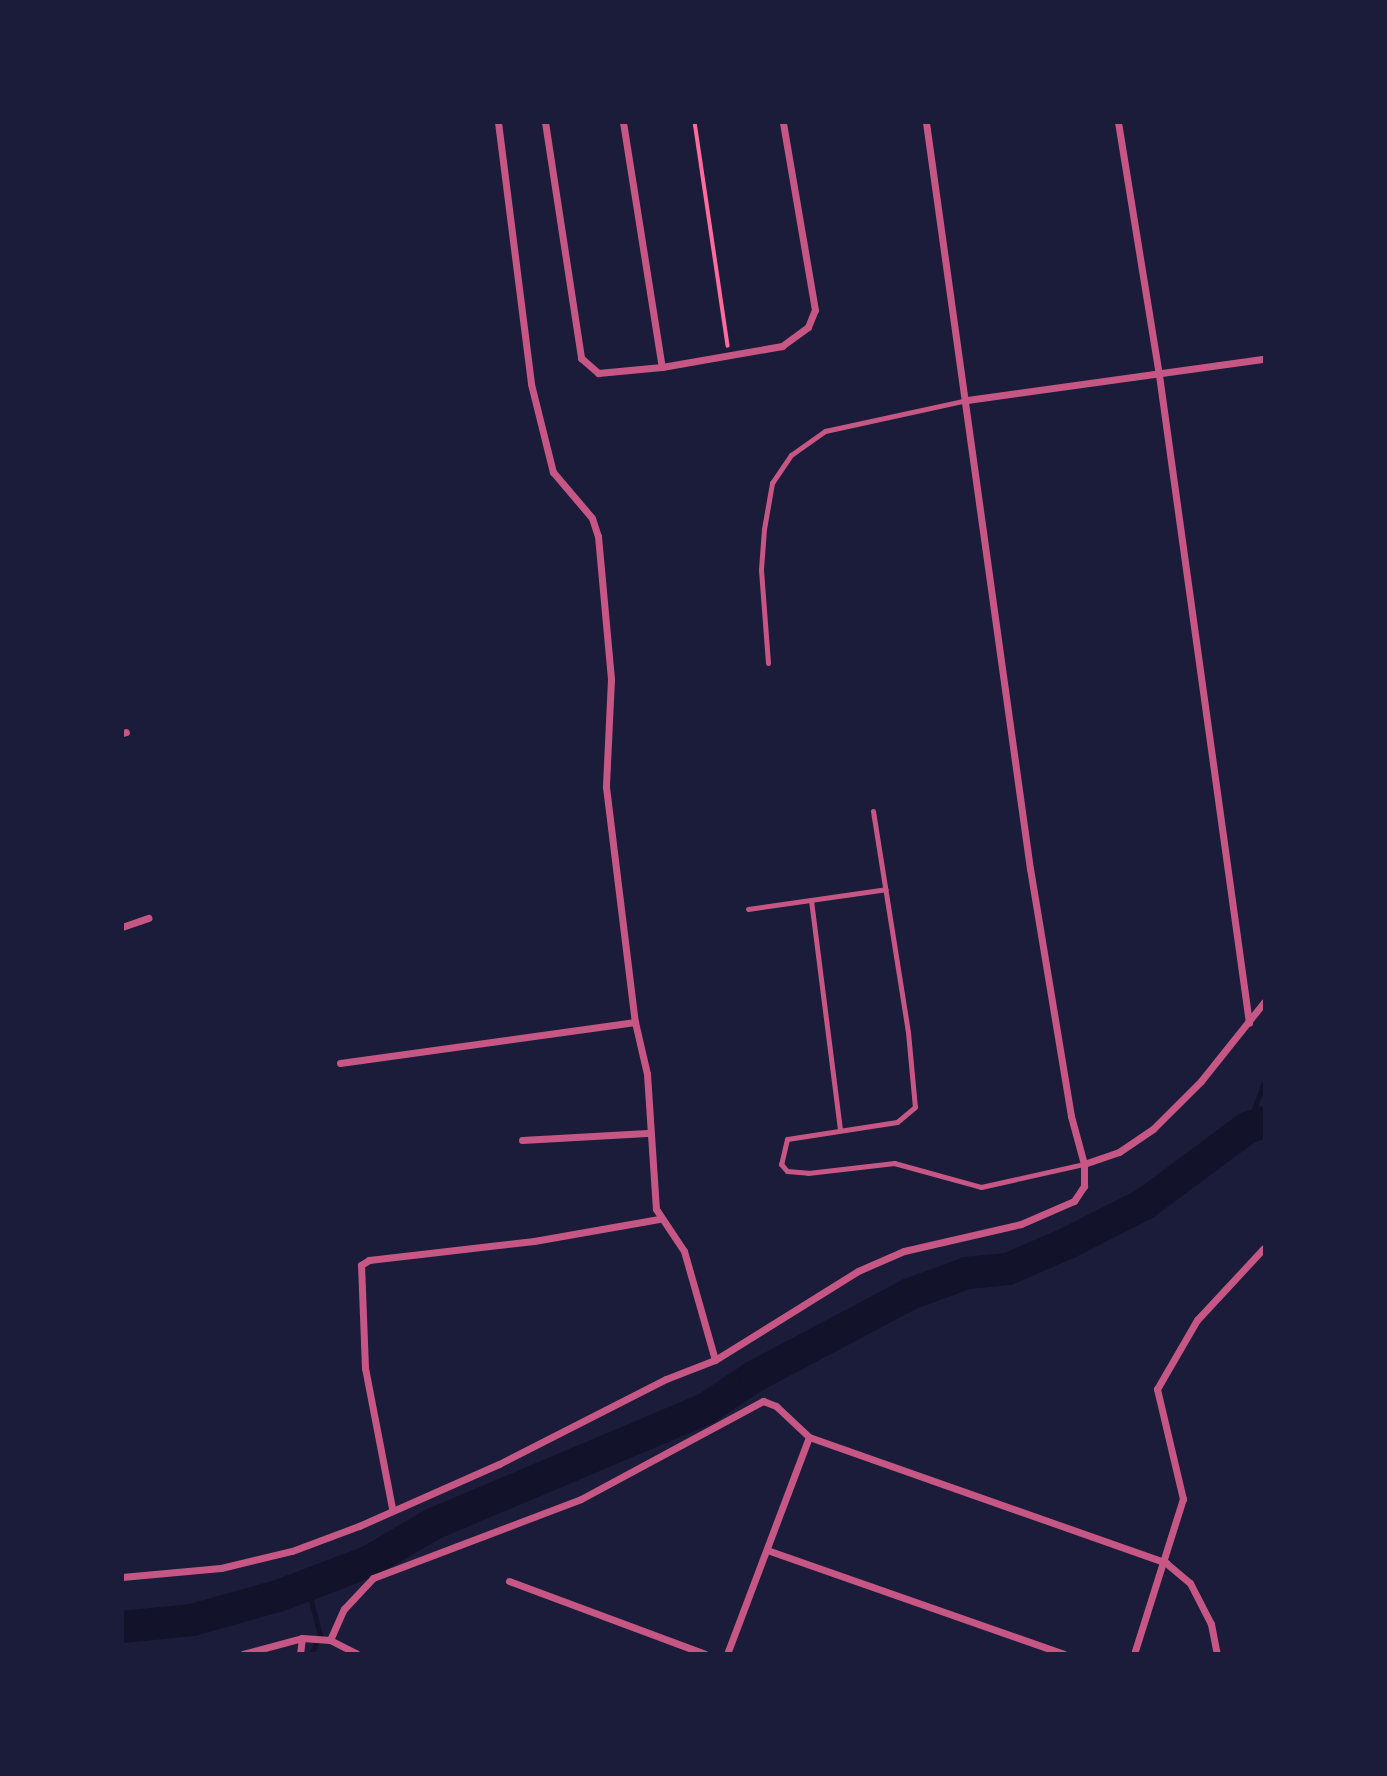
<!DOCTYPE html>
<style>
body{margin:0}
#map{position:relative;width:1387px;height:1776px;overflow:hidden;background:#1b1b3a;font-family:"Exo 2",sans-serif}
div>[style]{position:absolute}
.stream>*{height:5px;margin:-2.5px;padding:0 2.5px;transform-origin:2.5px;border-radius:2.5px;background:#12122b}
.river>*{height:32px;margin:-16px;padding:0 16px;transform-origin:16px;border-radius:16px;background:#12122b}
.path>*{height:3.5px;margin:-1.75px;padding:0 1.75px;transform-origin:1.75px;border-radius:1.75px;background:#ff6b9d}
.service>*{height:5px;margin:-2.5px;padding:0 2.5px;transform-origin:2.5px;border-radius:2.5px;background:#c65784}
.minor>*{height:7px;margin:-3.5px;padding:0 3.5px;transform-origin:3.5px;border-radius:3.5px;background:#c65784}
span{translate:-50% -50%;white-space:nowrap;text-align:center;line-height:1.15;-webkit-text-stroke:7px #1b1b3a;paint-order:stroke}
.frame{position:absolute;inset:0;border:124px solid #1b1b3a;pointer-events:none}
</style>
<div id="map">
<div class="stream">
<div style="left:1247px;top:1128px;width:49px;rotate:-69.7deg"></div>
<div style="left:307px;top:1585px;width:52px;rotate:75.4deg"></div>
<div style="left:320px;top:1635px;width:21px;rotate:115deg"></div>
</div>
<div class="river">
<div style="left:122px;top:1627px;width:70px;rotate:-5.7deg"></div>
<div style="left:192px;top:1620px;width:89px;rotate:-15.6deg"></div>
<div style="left:278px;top:1596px;width:96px;rotate:-20.7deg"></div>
<div style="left:368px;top:1562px;width:75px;rotate:-30.3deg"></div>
<div style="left:433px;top:1524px;width:298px;rotate:-22.9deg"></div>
<div style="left:707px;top:1408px;width:58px;rotate:-33.7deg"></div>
<div style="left:755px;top:1376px;width:175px;rotate:-27.9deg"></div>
<div style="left:910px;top:1294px;width:61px;rotate:-20.2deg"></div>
<div style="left:967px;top:1273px;width:41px;rotate:-5.6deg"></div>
<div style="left:1008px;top:1269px;width:65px;rotate:-23.4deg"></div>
<div style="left:1068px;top:1243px;width:88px;rotate:-27.1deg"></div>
<div style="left:1146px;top:1203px;width:126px;rotate:-36.6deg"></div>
<div style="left:1247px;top:1128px;width:18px;rotate:-19deg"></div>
</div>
<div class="path">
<div style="left:695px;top:122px;width:226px;rotate:81.6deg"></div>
</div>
<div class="service">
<div style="left:768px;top:663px;width:94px;rotate:-94.3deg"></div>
<div style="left:761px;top:569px;width:40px;rotate:-85.7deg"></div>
<div style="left:764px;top:529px;width:47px;rotate:-80.1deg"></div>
<div style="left:772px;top:483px;width:34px;rotate:-56deg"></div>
<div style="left:791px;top:455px;width:42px;rotate:-35.2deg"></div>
<div style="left:825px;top:431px;width:145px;rotate:-12.3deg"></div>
<div style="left:873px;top:811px;width:224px;rotate:81deg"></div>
<div style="left:908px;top:1032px;width:75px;rotate:84.7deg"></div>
<div style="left:915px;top:1107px;width:23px;rotate:140deg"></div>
<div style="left:897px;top:1122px;width:111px;rotate:171.2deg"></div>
<div style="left:787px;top:1139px;width:26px;rotate:103deg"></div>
<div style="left:781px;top:1164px;width:9px;rotate:49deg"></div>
<div style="left:787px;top:1171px;width:21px;rotate:5deg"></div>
<div style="left:808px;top:1173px;width:87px;rotate:-6.6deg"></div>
<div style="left:894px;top:1163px;width:90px;rotate:15.4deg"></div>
<div style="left:981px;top:1187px;width:106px;rotate:-12.6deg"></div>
<div style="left:811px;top:900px;width:231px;rotate:82.8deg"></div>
<div style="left:748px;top:909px;width:139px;rotate:-8.2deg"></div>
</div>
<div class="minor">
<div style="left:498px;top:122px;width:264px;rotate:82.8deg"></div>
<div style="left:531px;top:384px;width:91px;rotate:76deg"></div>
<div style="left:553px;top:472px;width:60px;rotate:49.7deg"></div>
<div style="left:592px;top:518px;width:19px;rotate:72deg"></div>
<div style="left:598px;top:536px;width:144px;rotate:84.8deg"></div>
<div style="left:611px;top:679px;width:108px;rotate:92.7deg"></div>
<div style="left:606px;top:787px;width:237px;rotate:83deg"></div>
<div style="left:635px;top:1022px;width:53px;rotate:77deg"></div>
<div style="left:647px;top:1074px;width:135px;rotate:86.2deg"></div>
<div style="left:656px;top:1209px;width:50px;rotate:56.3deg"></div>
<div style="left:684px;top:1251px;width:113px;rotate:74.1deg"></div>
<div style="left:545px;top:122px;width:239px;rotate:81.3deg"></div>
<div style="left:581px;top:358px;width:23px;rotate:41deg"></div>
<div style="left:598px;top:373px;width:64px;rotate:-5.4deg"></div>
<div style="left:623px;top:122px;width:248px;rotate:81deg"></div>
<div style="left:662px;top:367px;width:122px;rotate:-9.9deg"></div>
<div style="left:782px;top:346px;width:32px;rotate:-36deg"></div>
<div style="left:808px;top:327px;width:18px;rotate:-68deg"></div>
<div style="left:815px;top:310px;width:191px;rotate:-99.7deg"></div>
<div style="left:1118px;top:122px;width:256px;rotate:80.8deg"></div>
<div style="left:1159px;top:375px;width:654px;rotate:82.09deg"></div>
<div style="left:967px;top:400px;width:300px;rotate:-7.9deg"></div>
<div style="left:122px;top:733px;width:4px;rotate:-14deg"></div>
<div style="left:122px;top:927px;width:28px;rotate:-19deg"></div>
<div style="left:340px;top:1063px;width:298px;rotate:-7.9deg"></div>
<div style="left:522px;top:1140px;width:125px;rotate:-3.2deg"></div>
<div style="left:1084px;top:1164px;width:37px;rotate:-19deg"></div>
<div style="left:1119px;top:1152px;width:41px;rotate:-34.1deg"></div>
<div style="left:1153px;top:1129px;width:68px;rotate:-45deg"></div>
<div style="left:1201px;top:1081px;width:101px;rotate:-51.4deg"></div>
<div style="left:809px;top:1437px;width:379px;rotate:19.4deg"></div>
<div style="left:1166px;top:1563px;width:31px;rotate:40deg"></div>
<div style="left:1190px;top:1583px;width:46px;rotate:62.9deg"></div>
<div style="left:1211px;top:1624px;width:31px;rotate:79deg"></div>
<div style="left:392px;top:1508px;width:143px;rotate:-100.9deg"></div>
<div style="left:365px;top:1368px;width:103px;rotate:-92.2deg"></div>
<div style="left:361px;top:1265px;width:9px;rotate:-32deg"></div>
<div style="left:369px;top:1260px;width:166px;rotate:-6.6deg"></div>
<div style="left:534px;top:1241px;width:127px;rotate:-10deg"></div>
<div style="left:767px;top:1550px;width:315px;rotate:19.3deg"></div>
<div style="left:122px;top:1577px;width:99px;rotate:-5.2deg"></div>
<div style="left:221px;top:1568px;width:73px;rotate:-13.5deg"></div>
<div style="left:292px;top:1551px;width:72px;rotate:-20.5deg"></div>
<div style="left:359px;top:1526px;width:153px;rotate:-23.9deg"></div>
<div style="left:499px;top:1464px;width:187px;rotate:-27deg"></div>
<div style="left:666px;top:1379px;width:53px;rotate:-21.2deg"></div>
<div style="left:715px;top:1360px;width:168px;rotate:-31.9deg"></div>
<div style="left:858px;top:1271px;width:50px;rotate:-23.5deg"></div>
<div style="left:904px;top:1251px;width:120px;rotate:-13deg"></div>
<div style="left:1021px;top:1224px;width:58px;rotate:-23.5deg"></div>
<div style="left:1074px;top:1201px;width:18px;rotate:-56deg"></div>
<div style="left:1084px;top:1186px;width:22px;rotate:-90deg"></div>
<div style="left:1084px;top:1164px;width:50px;rotate:-105.2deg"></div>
<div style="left:1071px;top:1116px;width:250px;rotate:-99.4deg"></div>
<div style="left:1030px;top:869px;width:754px;rotate:-97.93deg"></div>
<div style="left:509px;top:1581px;width:209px;rotate:20.4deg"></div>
<div style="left:330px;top:1640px;width:34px;rotate:-66deg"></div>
<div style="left:344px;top:1609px;width:42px;rotate:-46.9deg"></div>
<div style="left:373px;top:1578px;width:222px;rotate:-20.8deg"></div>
<div style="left:581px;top:1499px;width:207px;rotate:-28.3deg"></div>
<div style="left:763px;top:1401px;width:14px;rotate:21deg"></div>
<div style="left:776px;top:1406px;width:45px;rotate:43.2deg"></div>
<div style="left:809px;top:1437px;width:232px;rotate:110.7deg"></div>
<div style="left:243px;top:1654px;width:61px;rotate:-15.2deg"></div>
<div style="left:302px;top:1638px;width:28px;rotate:4deg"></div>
<div style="left:330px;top:1640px;width:30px;rotate:27deg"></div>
<div style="left:300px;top:1654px;width:16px;rotate:-83deg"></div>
<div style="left:1134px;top:1654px;width:163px;rotate:-72.5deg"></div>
<div style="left:1183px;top:1499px;width:113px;rotate:-103.3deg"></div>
<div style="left:1157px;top:1389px;width:80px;rotate:-59.9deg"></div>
<div style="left:1197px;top:1320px;width:98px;rotate:-47.1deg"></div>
</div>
<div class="frame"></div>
</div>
